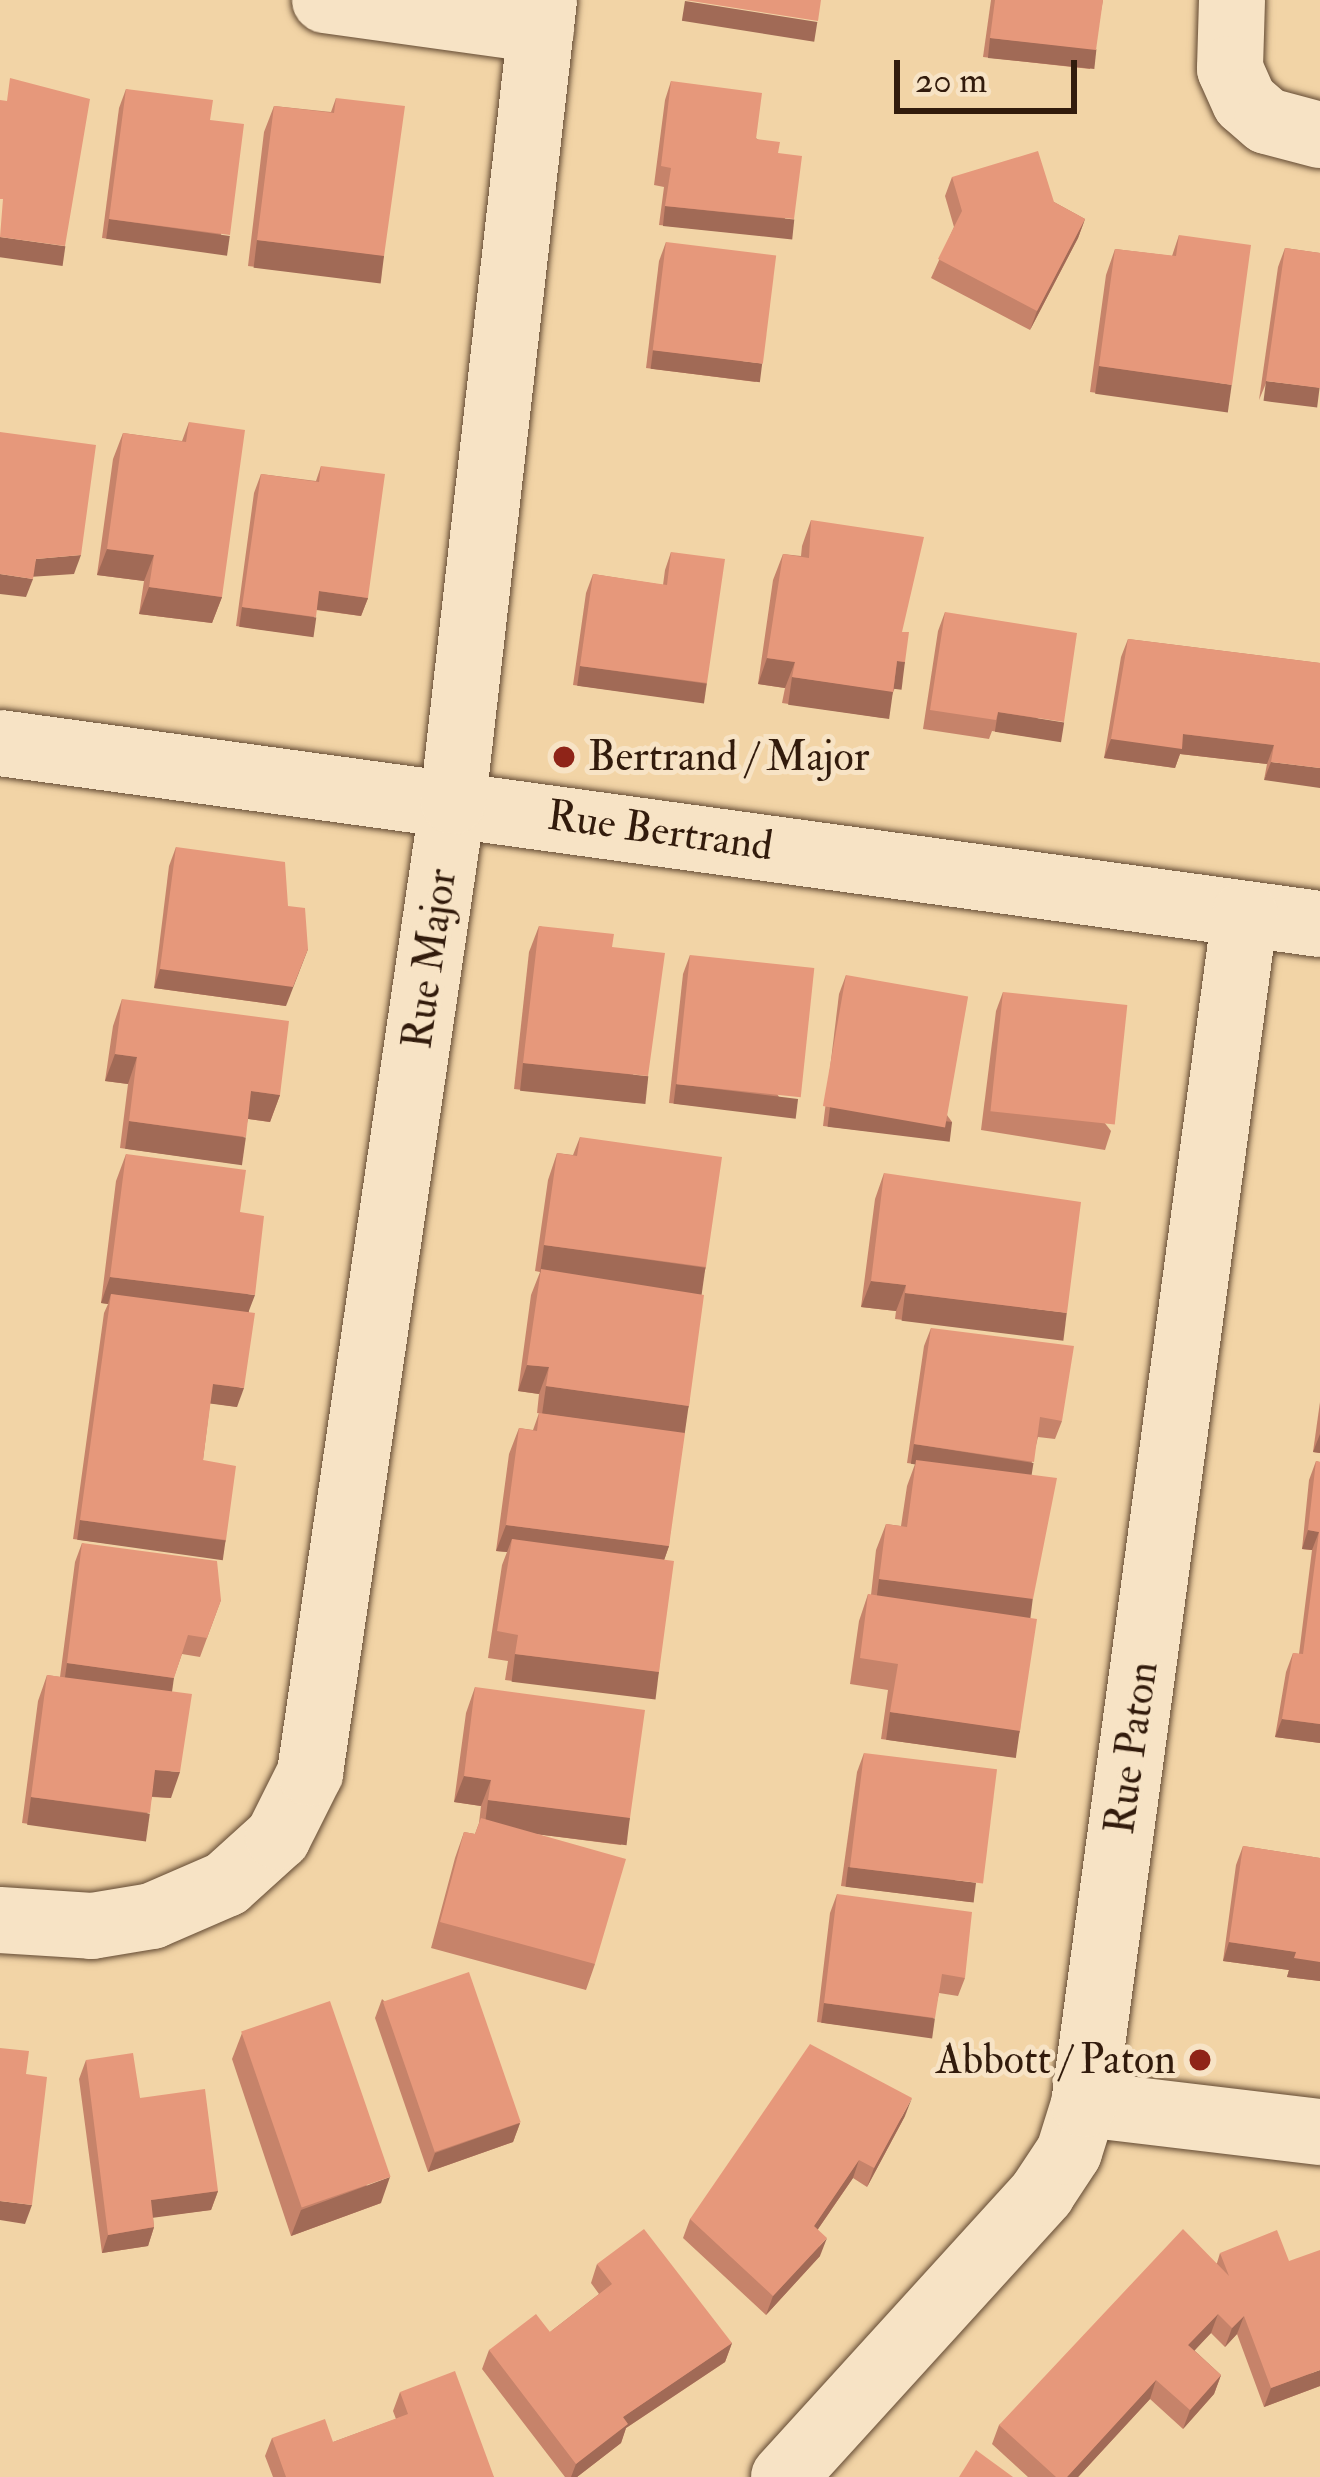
<!DOCTYPE html>
<style>
body{margin:0}
#map{position:relative;width:1320px;height:2477px;overflow:hidden;background:#f2d4a6;font-family:"IM FELL Double Pica",serif}
div>[style]{position:absolute}
.roads{filter:drop-shadow(0 0 3px #624932) drop-shadow(0 0 3px #624932)}
.minor>*{height:66px;margin:-33px;padding:0 33px;transform-origin:33px;border-radius:33px;background:#f7e3c5}
.wall>*{inset:0;background:#c6836a}
.shaded-wall>*{inset:0;background:#a16a56;transform-origin:0 0}
.building>*{inset:0;background:#e6987b;transform-origin:0 0}
.dots>*{width:33px;height:33px;translate:-50% -50%;box-sizing:border-box;border:6px solid #f7e3c5;border-radius:50%}
span{translate:-50% -50%;white-space:nowrap;text-align:center;line-height:1.15;-webkit-text-stroke:10px #f7e3c5;paint-order:stroke}
.poi-label{font-size:42px;color:#321b0c}
.left{translate:0 -50%;text-align:left}
.right{translate:-100% -50%;text-align:right}
.street-label{font-size:42px;color:#321b0c}
.scale{position:absolute;left:894px;top:60px;width:183px;height:54px;box-sizing:border-box;border:6px solid #321b0c;border-top:0;padding-left:15px;font-size:36px;line-height:42px;white-space:nowrap;color:#321b0c;-webkit-text-stroke:9px #f7e3c5;paint-order:stroke}
</style>
<div id="map">
<div class="roads">
<div class="minor">
<div style="left:325px;top:0;width:218px;rotate:7.9deg"></div>
<div style="left:1232px;top:0;width:69px;rotate:91.7deg"></div>
<div style="left:1230px;top:69px;width:36px;rotate:66deg"></div>
<div style="left:1245px;top:102px;width:29px;rotate:41deg"></div>
<div style="left:1267px;top:121px;width:55px;rotate:14.8deg"></div>
<div style="left:0;top:743px;width:1332px;rotate:7.81deg"></div>
<div style="left:0;top:1920px;width:92px;rotate:3.7deg"></div>
<div style="left:92px;top:1926px;width:61px;rotate:-9.5deg"></div>
<div style="left:152px;top:1916px;width:81px;rotate:-23.4deg"></div>
<div style="left:226px;top:1884px;width:70px;rotate:-42.1deg"></div>
<div style="left:278px;top:1837px;width:72px;rotate:-63.4deg"></div>
<div style="left:310px;top:1773px;width:982px;rotate:-81.63deg"></div>
<div style="left:453px;top:801px;width:806px;rotate:-83.52deg"></div>
<div style="left:1084px;top:2104px;width:238px;rotate:6.8deg"></div>
<div style="left:784px;top:2477px;width:384px;rotate:-47.7deg"></div>
<div style="left:1042px;top:2193px;width:49px;rotate:-56.6deg"></div>
<div style="left:1069px;top:2152px;width:50px;rotate:-72.6deg"></div>
<div style="left:1084px;top:2104px;width:1201px;rotate:-82.3deg"></div>
</div>
</div>
<div class="wall">
<div style="clip-path:polygon(991px 0,1103px 0,1090px 69px,983px 57px)"></div>
<div style="clip-path:polygon(671px 81px,778px 153px,787px 238px,659px 225px,664px 187px,654px 185px,665px 100px)"></div>
<div style="clip-path:polygon(126px 89px,210px 120px,223px 254px,102px 238px,119px 108px)"></div>
<div style="clip-path:polygon(336px 98px,384px 256px,375px 282px,248px 266px,264px 132px,274px 106px,331px 112px)"></div>
<div style="clip-path:polygon(952px 177px,1054px 202px,1085px 219px,1078px 238px,1030px 330px,931px 278px,954px 227px,945px 196px)"></div>
<div style="clip-path:polygon(1179px 235px,1223px 411px,1090px 392px,1106px 275px,1115px 249px,1172px 256px)"></div>
<div style="clip-path:polygon(666px 242px,756px 382px,646px 368px,659px 261px)"></div>
<div style="clip-path:polygon(1285px 248px,1320px 253px,1259px 400px,1278px 267px)"></div>
<div style="clip-path:polygon(189px 422px,222px 597px,212px 623px,139px 614px,144px 581px,97px 575px,113px 459px,123px 433px,182px 441px)"></div>
<div style="clip-path:polygon(321px 466px,368px 598px,361px 616px,316px 610px,309px 636px,236px 626px,254px 493px,261px 474px,316px 481px)"></div>
<div style="clip-path:polygon(811px 520px,902px 632px,905px 662px,883px 718px,782px 703px,785px 688px,758px 684px,773px 580px,783px 554px,801px 556px,802px 546px)"></div>
<div style="clip-path:polygon(671px 552px,707px 683px,700px 702px,573px 685px,586px 593px,593px 574px,663px 585px,665px 570px)"></div>
<div style="clip-path:polygon(945px 612px,1057px 741px,992px 731px,989px 739px,923px 729px,938px 631px)"></div>
<div style="clip-path:polygon(1128px 639px,1320px 663px,1264px 780px,1267px 764px,1180px 754px,1175px 768px,1104px 758px,1121px 657px)"></div>
<div style="clip-path:polygon(176px 847px,286px 1006px,154px 988px,169px 866px)"></div>
<div style="clip-path:polygon(539px 926px,612px 947px,638px 1103px,514px 1089px,529px 952px)"></div>
<div style="clip-path:polygon(690px 955px,791px 1116px,669px 1103px,683px 974px)"></div>
<div style="clip-path:polygon(846px 975px,952px 1122px,945px 1140px,823px 1126px,839px 994px)"></div>
<div style="clip-path:polygon(1003px 992px,1111px 1131px,1105px 1150px,981px 1130px,996px 1011px)"></div>
<div style="clip-path:polygon(122px 999px,280px 1095px,270px 1122px,248px 1119px,237px 1164px,120px 1148px,128px 1084px,105px 1081px,113px 1026px)"></div>
<div style="clip-path:polygon(580px 1137px,706px 1267px,697px 1294px,689px 1406px,679px 1432px,669px 1546px,664px 1560px,659px 1672px,650px 1698px,505px 1680px,508px 1661px,488px 1658px,502px 1565px,507px 1552px,496px 1551px,509px 1454px,519px 1428px,533px 1430px,539px 1413px,608px 1422px,537px 1413px,539px 1394px,518px 1391px,531px 1295px,540px 1272px,535px 1271px,548px 1180px,557px 1153px,573px 1155px)"></div>
<div style="clip-path:polygon(126px 1154px,240px 1212px,249px 1312px,237px 1407px,210px 1403px,203px 1460px,226px 1540px,219px 1558px,73px 1539px,104px 1313px,108px 1304px,101px 1303px,116px 1181px)"></div>
<div style="clip-path:polygon(884px 1173px,1058px 1339px,895px 1319px,896px 1311px,861px 1307px,875px 1199px)"></div>
<div style="clip-path:polygon(931px 1328px,1062px 1421px,1055px 1439px,1038px 1437px,1029px 1474px,1027px 1617px,1020px 1731px,1011px 1757px,881px 1739px,888px 1690px,850px 1684px,859px 1621px,868px 1594px,871px 1595px,876px 1550px,886px 1524px,901px 1526px,907px 1486px,915px 1464px,907px 1463px,924px 1346px)"></div>
<div style="clip-path:polygon(1320px 1402px,1320px 1453px,1313px 1452px)"></div>
<div style="clip-path:polygon(1316px 1461px,1320px 1462px,1320px 1743px,1275px 1737px,1286px 1672px,1293px 1653px,1299px 1654px,1312px 1550px,1302px 1549px,1309px 1480px)"></div>
<div style="clip-path:polygon(82px 1543px,221px 1600px,200px 1657px,182px 1654px,169px 1691px,171px 1798px,152px 1797px,140px 1840px,22px 1823px,38px 1701px,47px 1675px,60px 1677px,75px 1562px)"></div>
<div style="clip-path:polygon(475px 1687px,630px 1818px,621px 1845px,536px 1834px,595px 1964px,586px 1990px,431px 1948px,455px 1858px,464px 1832px,475px 1834px,479px 1823px,481px 1806px,454px 1802px,466px 1713px)"></div>
<div style="clip-path:polygon(864px 1753px,970px 1902px,841px 1886px,857px 1772px)"></div>
<div style="clip-path:polygon(1243px 1846px,1320px 1858px,1320px 1981px,1287px 1977px,1289px 1970px,1223px 1961px,1236px 1865px)"></div>
<div style="clip-path:polygon(837px 1894px,965px 1978px,958px 1996px,939px 1993px,929px 2037px,817px 2022px,830px 1913px)"></div>
<div style="clip-path:polygon(382px 1999px,520px 2123px,513px 2142px,428px 2172px,375px 2018px)"></div>
<div style="clip-path:polygon(242px 2033px,381px 2203px,291px 2236px,232px 2059px)"></div>
<div style="clip-path:polygon(86px 2060px,140px 2098px,218px 2191px,211px 2210px,153px 2217px,154px 2227px,148px 2246px,102px 2253px,79px 2079px)"></div>
<div style="clip-path:polygon(905px 2116px,867px 2187px,853px 2178px,818px 2229px,820px 2256px,766px 2315px,683px 2238px,690px 2219px)"></div>
<div style="clip-path:polygon(1220px 2253px,1320px 2386px,1264px 2407px,1237px 2334px,1225px 2347px,1211px 2333px,1194px 2350px,1221px 2375px,1214px 2394px,1183px 2429px,1150px 2399px,1078px 2477px,1028px 2477px,992px 2444px,999px 2425px,1217px 2263px)"></div>
<div style="clip-path:polygon(597px 2264px,732px 2343px,725px 2362px,626px 2428px,621px 2443px,577px 2477px,565px 2477px,482px 2369px,489px 2350px,550px 2332px,599px 2294px,591px 2283px)"></div>
<div style="clip-path:polygon(400px 2392px,494px 2477px,273px 2477px,265px 2456px,272px 2438px,333px 2442px,396px 2419px,393px 2411px)"></div>
</div>
<div class="shaded-wall">
<div style="left:685px;top:1px;width:134px;height:20px;rotate:9deg"></div>
<div style="left:990px;top:38px;width:107px;height:20px;rotate:6deg"></div>
<div style="left:665px;top:206px;width:130px;height:20px;rotate:6deg"></div>
<div style="left:109px;top:219px;width:122px;height:20px;rotate:8deg"></div>
<div style="clip-path:polygon(1085px 219px,1078px 238px,1030px 330px,1037px 311px)"></div>
<div style="left:0;top:237px;width:66px;height:20px;rotate:8deg"></div>
<div style="left:257px;top:240px;width:128px;height:28px;rotate:7deg"></div>
<div style="left:653px;top:350px;width:110px;height:19px;rotate:7deg"></div>
<div style="left:1099px;top:366px;width:134px;height:28px;rotate:8deg"></div>
<div style="left:1266px;top:381px;width:54px;height:20px;rotate:7deg"></div>
<div style="clip-path:polygon(107px 549px,154px 555px,144px 581px,97px 575px)"></div>
<div style="clip-path:polygon(81px 555px,74px 574px,29px 577px,36px 559px)"></div>
<div style="clip-path:polygon(0 574px,33px 579px,26px 597px,0 594px)"></div>
<div style="clip-path:polygon(149px 587px,222px 597px,212px 623px,139px 614px)"></div>
<div style="clip-path:polygon(319px 591px,368px 598px,361px 616px,312px 609px)"></div>
<div style="left:242px;top:607px;width:75px;height:20px;rotate:8deg"></div>
<div style="clip-path:polygon(767px 658px,795px 662px,785px 688px,758px 684px)"></div>
<div style="left:897px;top:661px;width:8px;height:28px;rotate:7deg"></div>
<div style="left:580px;top:666px;width:128px;height:20px;rotate:8deg"></div>
<div style="left:792px;top:677px;width:102px;height:28px;rotate:8deg"></div>
<div style="left:998px;top:712px;width:67px;height:20px;rotate:9deg"></div>
<div style="clip-path:polygon(1183px 734px,1274px 745px,1267px 764px,1180px 754px,1175px 768px,1104px 758px,1111px 739px)"></div>
<div style="clip-path:polygon(1271px 762px,1320px 768px,1320px 788px,1264px 780px)"></div>
<div style="clip-path:polygon(308px 949px,286px 1006px,154px 988px,160px 969px)"></div>
<div style="clip-path:polygon(115px 1054px,137px 1057px,128px 1084px,105px 1081px)"></div>
<div style="left:523px;top:1063px;width:126px;height:28px;rotate:6deg"></div>
<div style="left:676px;top:1084px;width:123px;height:20px;rotate:7deg"></div>
<div style="clip-path:polygon(251px 1091px,280px 1095px,270px 1122px,242px 1118px)"></div>
<div style="left:830px;top:1107px;width:123px;height:20px;rotate:7deg"></div>
<div style="left:129px;top:1121px;width:118px;height:28px;rotate:8deg"></div>
<div style="left:544px;top:1245px;width:163px;height:28px;rotate:8deg"></div>
<div style="clip-path:polygon(110px 1277px,255px 1295px,245px 1321px,111px 1294px,108px 1304px,101px 1303px)"></div>
<div style="clip-path:polygon(871px 1281px,906px 1285px,896px 1311px,861px 1307px)"></div>
<div style="left:905px;top:1293px;width:163px;height:28px;rotate:7deg"></div>
<div style="clip-path:polygon(527px 1365px,549px 1367px,539px 1394px,518px 1391px)"></div>
<div style="clip-path:polygon(213px 1384px,244px 1388px,237px 1407px,206px 1403px)"></div>
<div style="left:546px;top:1386px;width:144px;height:28px;rotate:8deg"></div>
<div style="clip-path:polygon(1320px 1434px,1320px 1453px,1313px 1452px)"></div>
<div style="left:914px;top:1444px;width:121px;height:20px;rotate:9deg"></div>
<div style="left:80px;top:1520px;width:147px;height:20px;rotate:8deg"></div>
<div style="clip-path:polygon(506px 1525px,669px 1546px,660px 1572px,512px 1539px,507px 1552px,496px 1551px)"></div>
<div style="clip-path:polygon(1308px 1530px,1319px 1532px,1312px 1550px,1302px 1549px)"></div>
<div style="left:879px;top:1579px;width:155px;height:28px;rotate:7deg"></div>
<div style="left:515px;top:1654px;width:145px;height:28px;rotate:7deg"></div>
<div style="left:67px;top:1663px;width:108px;height:20px;rotate:8deg"></div>
<div style="left:890px;top:1712px;width:131px;height:28px;rotate:8deg"></div>
<div style="clip-path:polygon(1282px 1719px,1320px 1724px,1320px 1743px,1275px 1737px)"></div>
<div style="clip-path:polygon(155px 1770px,180px 1772px,171px 1798px,145px 1796px)"></div>
<div style="clip-path:polygon(464px 1776px,491px 1780px,481px 1806px,454px 1802px)"></div>
<div style="left:31px;top:1797px;width:120px;height:28px;rotate:8deg"></div>
<div style="left:488px;top:1800px;width:143px;height:28px;rotate:7deg"></div>
<div style="left:848px;top:1867px;width:129px;height:20px;rotate:7deg"></div>
<div style="clip-path:polygon(1229px 1942px,1296px 1952px,1320px 1962px,1320px 1981px,1287px 1977px,1289px 1970px,1223px 1961px)"></div>
<div style="left:824px;top:2003px;width:112px;height:20px;rotate:8deg"></div>
<div style="clip-path:polygon(912px 2098px,905px 2116px,867px 2187px,874px 2168px)"></div>
<div style="clip-path:polygon(520px 2123px,513px 2142px,428px 2172px,435px 2153px)"></div>
<div style="clip-path:polygon(859px 2160px,853px 2178px,807px 2245px,814px 2226px)"></div>
<div style="clip-path:polygon(390px 2177px,381px 2203px,291px 2236px,301px 2210px)"></div>
<div style="clip-path:polygon(218px 2191px,211px 2210px,144px 2219px,151px 2200px)"></div>
<div style="clip-path:polygon(0 2201px,32px 2205px,25px 2224px,0 2220px)"></div>
<div style="clip-path:polygon(154px 2227px,148px 2246px,102px 2253px,108px 2235px)"></div>
<div style="clip-path:polygon(827px 2238px,820px 2256px,766px 2315px,773px 2296px)"></div>
<div style="clip-path:polygon(1218px 2314px,1211px 2333px,1182px 2364px,1188px 2345px)"></div>
<div style="clip-path:polygon(1244px 2316px,1237px 2334px,1225px 2347px,1232px 2328px)"></div>
<div style="clip-path:polygon(732px 2343px,725px 2362px,626px 2428px,621px 2443px,577px 2477px,571px 2477px,576px 2464px,623px 2417px)"></div>
<div style="clip-path:polygon(1320px 2370px,1320px 2386px,1264px 2407px,1271px 2388px)"></div>
<div style="clip-path:polygon(1221px 2375px,1214px 2394px,1183px 2429px,1190px 2410px)"></div>
<div style="clip-path:polygon(1156px 2380px,1150px 2399px,1078px 2477px,1067px 2477px)"></div>
</div>
<div class="building">
<div style="clip-path:polygon(685px 0,821px 0,818px 21px)"></div>
<div style="clip-path:polygon(995px 0,1103px 0,1096px 50px,990px 38px)"></div>
<div style="clip-path:polygon(10px 78px,90px 99px,65px 246px,0 237px,3px 199px,0 199px,0 100px,7px 101px)"></div>
<div style="clip-path:polygon(671px 81px,762px 93px,756px 139px,780px 142px,778px 153px,802px 156px,794px 219px,665px 206px,671px 168px,661px 166px)"></div>
<div style="clip-path:polygon(126px 89px,213px 100px,210px 120px,244px 124px,230px 235px,109px 219px)"></div>
<div style="clip-path:polygon(336px 98px,405px 106px,384px 256px,257px 240px,274px 106px,334px 113px)"></div>
<div style="clip-path:polygon(1038px 151px,1054px 202px,1085px 219px,1037px 311px,938px 259px,962px 211px,952px 177px)"></div>
<div style="clip-path:polygon(1179px 235px,1251px 245px,1232px 385px,1099px 366px,1115px 249px,1176px 256px)"></div>
<div style="left:666px;top:242px;width:111px;height:109px;rotate:7deg"></div>
<div style="clip-path:polygon(1285px 248px,1320px 253px,1320px 388px,1266px 381px)"></div>
<div style="clip-path:polygon(189px 422px,245px 430px,222px 597px,149px 587px,154px 555px,107px 549px,123px 433px,186px 442px)"></div>
<div style="clip-path:polygon(0 432px,96px 445px,81px 555px,36px 559px,33px 579px,0 574px)"></div>
<div style="clip-path:polygon(321px 466px,385px 474px,368px 598px,319px 591px,316px 617px,242px 607px,261px 474px,319px 482px)"></div>
<div style="clip-path:polygon(811px 520px,924px 537px,902px 632px,909px 632px,905px 662px,897px 661px,893px 692px,792px 677px,795px 662px,767px 658px,783px 554px,809px 558px)"></div>
<div style="clip-path:polygon(671px 552px,725px 559px,707px 683px,580px 666px,593px 574px,667px 585px)"></div>
<div style="clip-path:polygon(945px 612px,1077px 633px,1064px 722px,998px 712px,996px 720px,930px 710px)"></div>
<div style="clip-path:polygon(1128px 639px,1320px 663px,1320px 768px,1271px 762px,1274px 745px,1183px 734px,1182px 749px,1111px 739px)"></div>
<div style="clip-path:polygon(176px 847px,285px 862px,288px 906px,305px 908px,308px 949px,293px 987px,160px 969px)"></div>
<div style="clip-path:polygon(539px 926px,614px 934px,612px 947px,665px 953px,648px 1076px,523px 1063px)"></div>
<div style="left:690px;top:955px;width:125px;height:130px;rotate:6deg"></div>
<div style="left:846px;top:975px;width:124px;height:133px;rotate:10deg"></div>
<div style="left:1003px;top:992px;width:125px;height:120px;rotate:6deg"></div>
<div style="clip-path:polygon(122px 999px,289px 1021px,280px 1095px,251px 1091px,246px 1137px,129px 1121px,137px 1057px,115px 1054px)"></div>
<div style="clip-path:polygon(580px 1137px,722px 1157px,706px 1267px,544px 1245px,557px 1153px,577px 1156px)"></div>
<div style="clip-path:polygon(126px 1154px,246px 1170px,240px 1212px,264px 1216px,255px 1295px,110px 1277px)"></div>
<div style="clip-path:polygon(884px 1173px,1081px 1202px,1067px 1313px,905px 1293px,906px 1285px,871px 1281px)"></div>
<div style="clip-path:polygon(541px 1269px,704px 1295px,689px 1406px,546px 1386px,549px 1367px,527px 1365px)"></div>
<div style="clip-path:polygon(111px 1294px,255px 1313px,244px 1388px,213px 1384px,203px 1460px,236px 1466px,226px 1540px,80px 1520px)"></div>
<div style="clip-path:polygon(931px 1328px,1074px 1346px,1062px 1421px,1040px 1417px,1034px 1462px,914px 1444px)"></div>
<div style="clip-path:polygon(539px 1413px,685px 1433px,669px 1546px,506px 1525px,519px 1428px,537px 1431px)"></div>
<div style="clip-path:polygon(916px 1460px,1057px 1478px,1033px 1599px,879px 1579px,886px 1524px,907px 1527px)"></div>
<div style="clip-path:polygon(1316px 1461px,1320px 1462px,1320px 1724px,1282px 1719px,1293px 1653px,1303px 1654px,1319px 1532px,1308px 1530px)"></div>
<div style="clip-path:polygon(512px 1539px,674px 1561px,659px 1672px,515px 1654px,518px 1635px,497px 1631px)"></div>
<div style="clip-path:polygon(82px 1543px,217px 1561px,221px 1600px,207px 1638px,188px 1635px,174px 1678px,67px 1663px)"></div>
<div style="clip-path:polygon(868px 1594px,1037px 1619px,1020px 1731px,890px 1712px,898px 1664px,860px 1658px)"></div>
<div style="clip-path:polygon(47px 1675px,192px 1694px,180px 1772px,155px 1770px,150px 1813px,31px 1797px)"></div>
<div style="clip-path:polygon(475px 1687px,645px 1710px,630px 1818px,488px 1800px,491px 1780px,464px 1776px)"></div>
<div style="left:864px;top:1753px;width:134px;height:115px;rotate:7deg"></div>
<div style="clip-path:polygon(481px 1818px,626px 1859px,595px 1964px,440px 1922px,464px 1832px,475px 1834px)"></div>
<div style="clip-path:polygon(1243px 1846px,1320px 1858px,1320px 1962px,1294px 1958px,1296px 1952px,1229px 1942px)"></div>
<div style="clip-path:polygon(837px 1894px,972px 1912px,965px 1978px,942px 1974px,935px 2018px,824px 2003px)"></div>
<div style="left:469px;top:1972px;width:159px;height:91px;rotate:71deg"></div>
<div style="left:330px;top:2001px;width:186px;height:94px;rotate:71deg"></div>
<div style="clip-path:polygon(810px 2044px,912px 2098px,874px 2168px,859px 2160px,814px 2226px,827px 2238px,773px 2296px,690px 2219px)"></div>
<div style="clip-path:polygon(0 2048px,29px 2051px,26px 2074px,47px 2077px,32px 2205px,0 2201px)"></div>
<div style="clip-path:polygon(133px 2053px,140px 2098px,205px 2089px,218px 2191px,151px 2200px,154px 2227px,108px 2235px,86px 2060px)"></div>
<div style="clip-path:polygon(644px 2229px,732px 2343px,623px 2417px,628px 2424px,576px 2464px,489px 2350px,536px 2314px,550px 2332px,612px 2284px,597px 2264px)"></div>
<div style="clip-path:polygon(1183px 2229px,1229px 2276px,1220px 2253px,1277px 2230px,1289px 2261px,1320px 2250px,1320px 2370px,1271px 2388px,1244px 2316px,1232px 2328px,1218px 2314px,1188px 2345px,1221px 2375px,1190px 2410px,1156px 2380px,1067px 2477px,1056px 2477px,999px 2425px)"></div>
<div style="clip-path:polygon(455px 2371px,494px 2477px,286px 2477px,272px 2438px,325px 2419px,333px 2442px,408px 2414px,400px 2392px)"></div>
<div style="clip-path:polygon(976px 2450px,1013px 2477px,959px 2477px)"></div>
</div>
<div class="dots">
<div style="left:564px;top:757px;background:#8f2418"></div>
<div style="left:1200px;top:2060px;background:#8f2418"></div>
</div>
<div class="poi-label">
<span class="left" style="left:588px;top:757px">Bertrand / Major</span>
<span class="right" style="left:1176px;top:2060px">Abbott / Paton</span>
</div>
<div class="street-label">
<span style="left:660px;top:831px;rotate:8deg">Rue Bertrand</span>
<span style="left:430px;top:959px;rotate:-82deg">Rue Major</span>
<span style="left:1132px;top:1748px;rotate:-82deg">Rue Paton</span>
</div>
<div class="scale">20 m</div>
</div>
